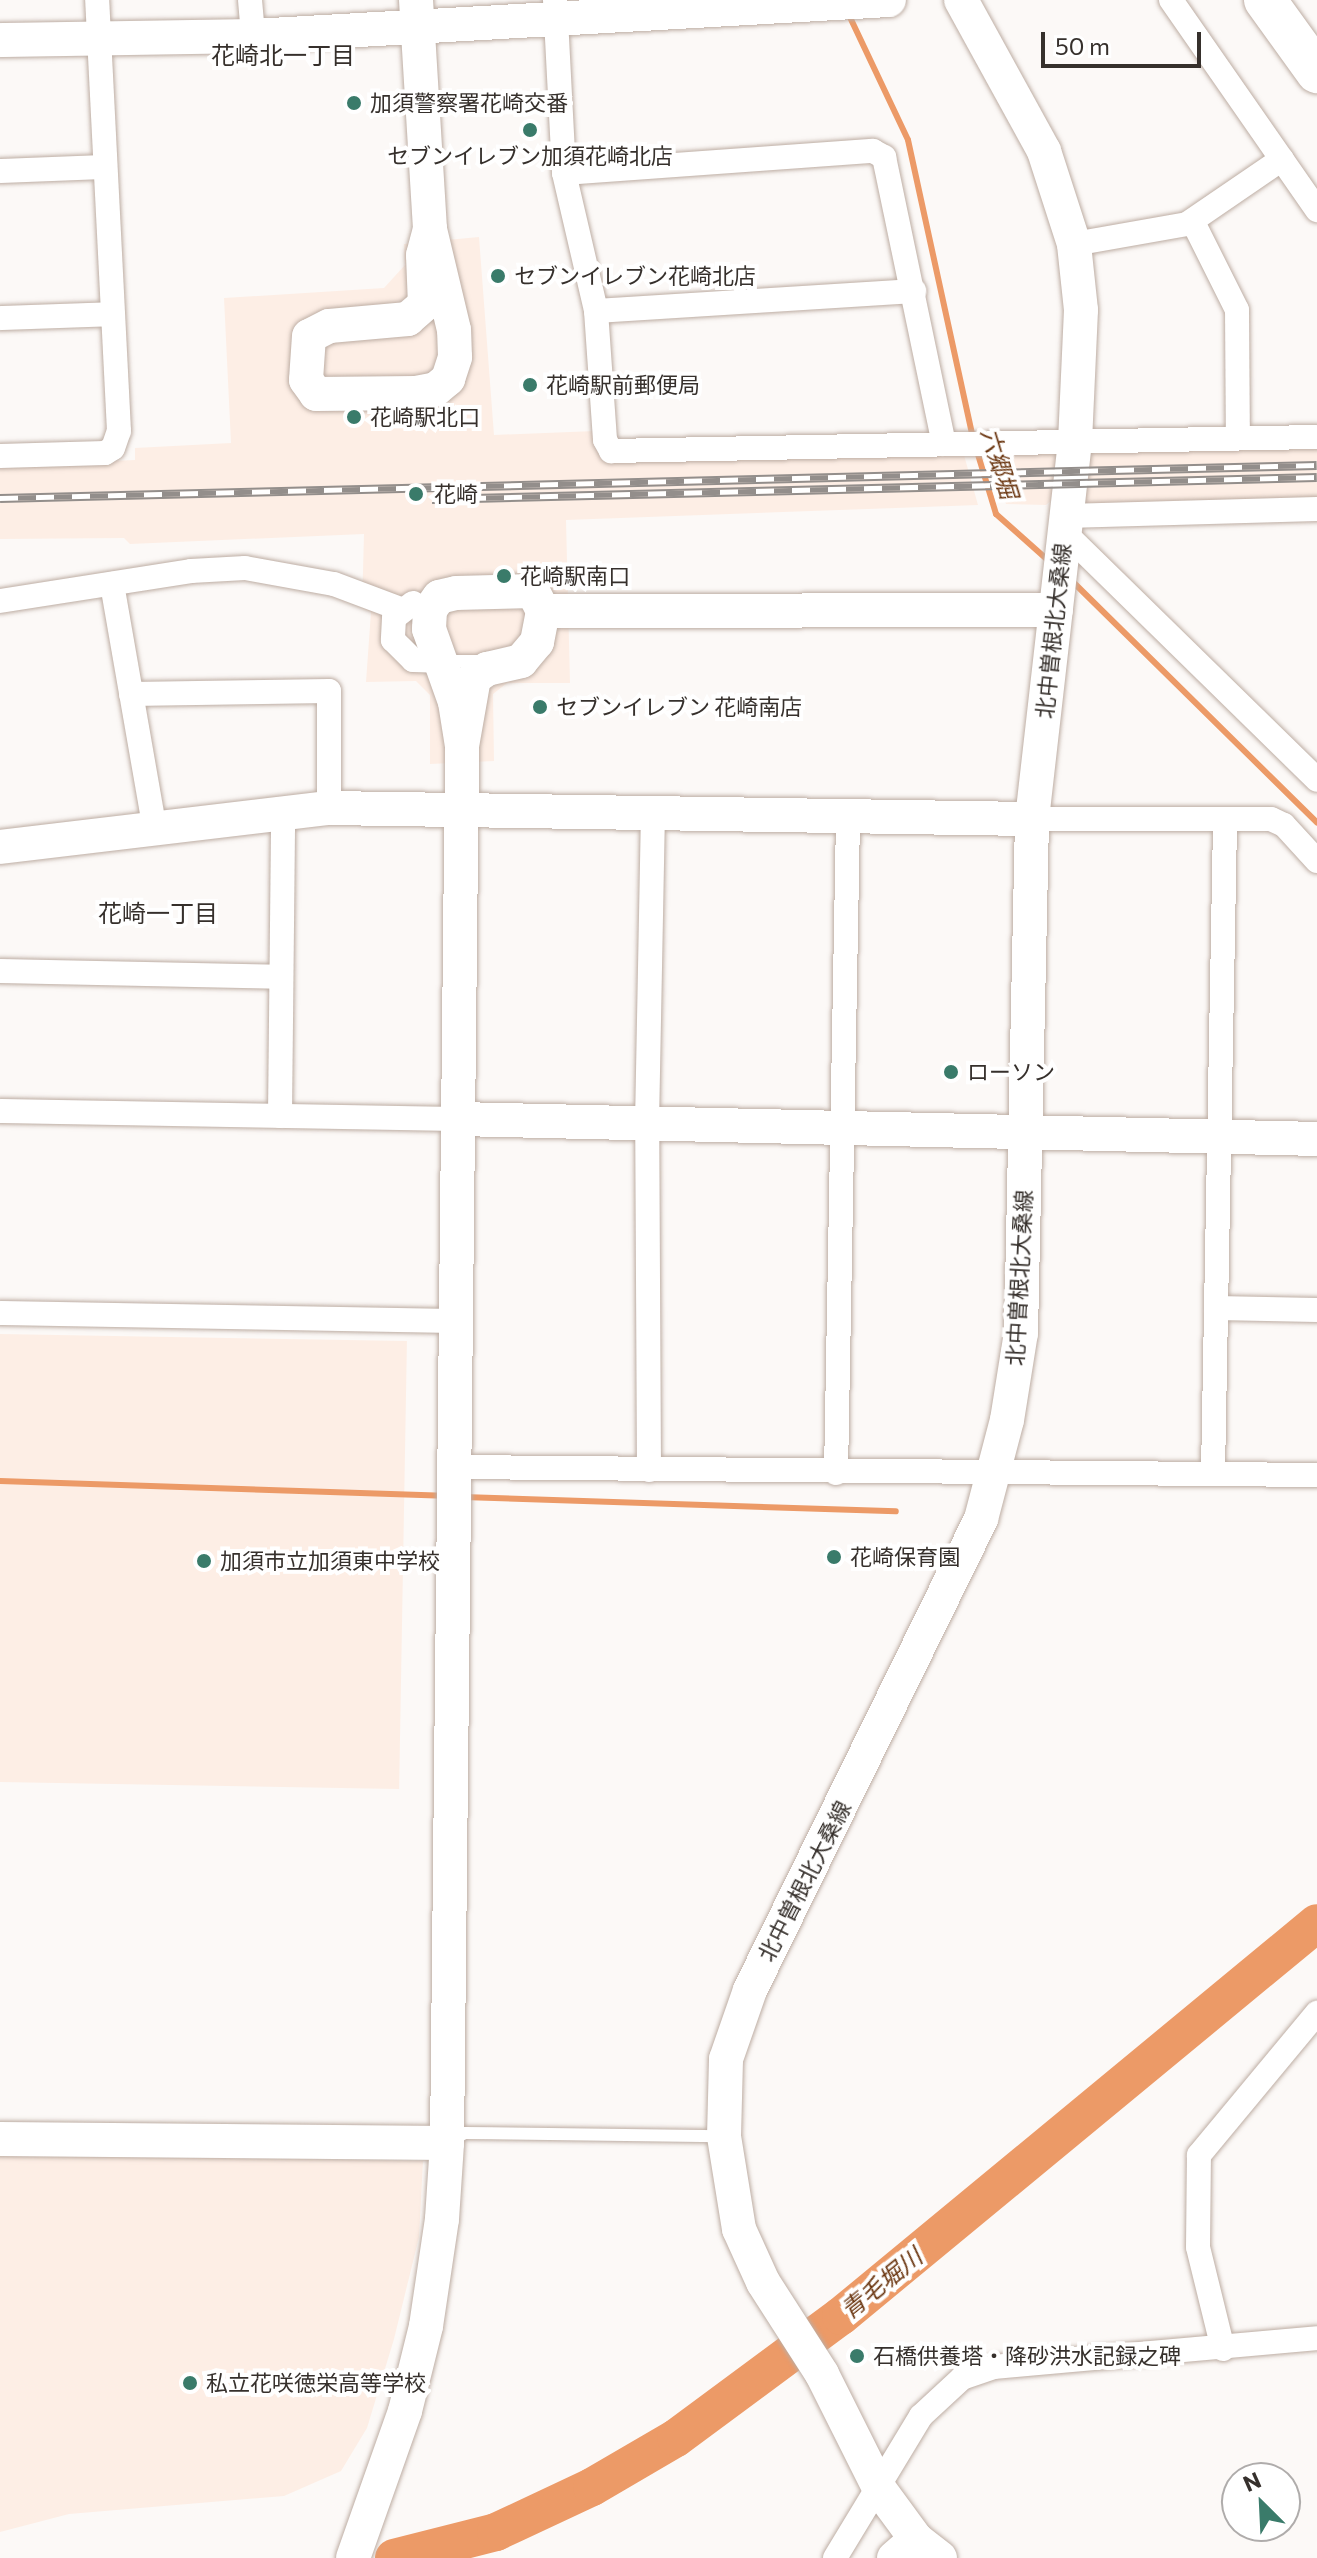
<!DOCTYPE html>
<meta charset="utf-8">
<style>
body{margin:0}
#map{position:relative;width:1317px;height:2558px;overflow:hidden;background:#fcf9f7;font-family:Commissioner,"Noto Sans JP",sans-serif}
div>[style]{position:absolute}
.built>*{inset:0;background:#fdeee5;transform-origin:0 0}
.stream>*{height:6px;margin:-3px;padding:0 3px;transform-origin:3px;border-radius:3px;background:#ec9a67}
.river>*{height:38px;margin:-19px;padding:0 19px;transform-origin:19px;border-radius:19px;background:#ec9a67}
.roads{filter:drop-shadow(0 0 2px #bdada3) drop-shadow(0 0 2px #bdada3)}
.lane>*{height:12px;margin:-6px;padding:0 6px;transform-origin:6px;border-radius:6px;background:#fff}
.street>*{height:24px;margin:-12px;padding:0 12px;transform-origin:12px;border-radius:12px;background:#fff}
.secondary>*{height:34px;margin:-17px;padding:0 17px;transform-origin:17px;border-radius:17px;background:#fff}
.highway>*{height:42px;margin:-21px;padding:0 21px;transform-origin:21px;border-radius:21px;background:#fff}
.rail>*{height:9px;margin-top:-4.5px;transform-origin:0;background:repeating-linear-gradient(90deg,#fff 0 18px,#938e8b 0 36px);box-sizing:border-box;border-block:2px solid #938e8b}
.dots>*{width:22px;height:22px;translate:-50% -50%;box-sizing:border-box;border:4px solid #fff;border-radius:50%}
span{translate:-50% -50%;white-space:nowrap;text-align:center;line-height:1.15;-webkit-text-stroke:8px #fff;paint-order:stroke}
.poi-label{font-size:22px;color:#36302c}
.left{translate:0 -50%;text-align:left}
.street-label{font-size:22px;color:#36302c}
.neighbourhood-label{font-size:24px;color:#36302c}
.water-label{font-size:24px;color:#6a350f;font-style:italic}
.north{position:absolute;left:1221px;top:2462px;width:80px;height:80px;box-sizing:border-box;background:#fff;border:2px solid #afacab;border-radius:50%;rotate:336deg;font-size:22px;font-weight:700;line-height:32px;text-align:center;color:#36302c}
.north::after{content:'';display:block;margin:auto;width:28px;height:36px;background:#3a7b6a;clip-path:polygon(50% 0,100% 100%,50% 72%,0 100%)}
.scale{position:absolute;left:1041px;top:32px;width:160px;height:36px;box-sizing:border-box;border:4px solid #36302c;border-top:0;padding-left:10px;font-size:24px;line-height:28px;white-space:nowrap;color:#36302c;-webkit-text-stroke:6px #fff;paint-order:stroke}
</style>
<div id="map">
<div class="built">
<div style="clip-path:polygon(479px 237px,494px 435px,595px 431px,596px 449px,610px 463px,964px 455px,978px 505px,566px 520px,570px 683px,507px 683px,493px 694px,494px 761px,430px 764px,430px 695px,416px 681px,366px 682px,371px 612px,362px 608px,364px 534px,130px 544px,124px 538px,0 539px,0 466px,135px 460px,135px 448px,231px 443px,224px 298px,384px 288px,405px 265px,404px 244px)"></div>
<div style="clip-path:polygon(1317px 446px,1317px 499px,1086px 507px,1083px 501px,1090px 450px)"></div>
<div style="clip-path:polygon(992px 453px,1056px 454px,1053px 499px,1046px 505px,1006px 504px)"></div>
<div style="left:0;top:1334px;width:407px;height:448px;rotate:1deg"></div>
<div style="clip-path:polygon(0 2155px,423px 2161px,419px 2237px,394px 2339px,367px 2428px,341px 2471px,284px 2496px,69px 2514px,0 2532px)"></div>
</div>
<div class="stream">
<div style="left:848px;top:13px;width:140px;rotate:64.7deg"></div>
<div style="left:908px;top:140px;width:304px;rotate:77.7deg"></div>
<div style="left:976px;top:448px;width:69px;rotate:73.1deg"></div>
<div style="left:996px;top:514px;width:71px;rotate:41.6deg"></div>
<div style="left:1070px;top:579px;width:347px;rotate:44.6deg"></div>
<div style="left:0;top:1481px;width:444px;rotate:1.9deg"></div>
<div style="left:463px;top:1497px;width:433px;rotate:1.9deg"></div>
</div>
<div class="river">
<div style="left:394px;top:2558px;width:105px;rotate:-14.3deg"></div>
<div style="left:496px;top:2532px;width:106px;rotate:-25.1deg"></div>
<div style="left:592px;top:2487px;width:97px;rotate:-30.3deg"></div>
<div style="left:676px;top:2438px;width:205px;rotate:-36.5deg"></div>
<div style="left:841px;top:2316px;width:617px;rotate:-39.54deg"></div>
</div>
<div class="roads">
<div class="lane">
<div style="left:442px;top:661px;width:42px"></div>
<div style="left:450px;top:2141px;width:17px;rotate:-28deg"></div>
<div style="left:465px;top:2133px;width:256px;rotate:0.7deg"></div>
</div>
<div class="street">
<div style="left:250px;top:0;width:36px;rotate:85deg"></div>
<div style="left:555px;top:0;width:173px;rotate:87deg"></div>
<div style="left:564px;top:173px;width:142px;rotate:76.9deg"></div>
<div style="left:596px;top:311px;width:129px;rotate:86deg"></div>
<div style="left:605px;top:440px;width:13px;rotate:61deg"></div>
<div style="left:611px;top:451px;width:706px;rotate:-1.14deg"></div>
<div style="left:1171px;top:0;width:256px;rotate:55.2deg"></div>
<div style="left:0;top:171px;width:104px;rotate:-2.2deg"></div>
<div style="left:564px;top:173px;width:310px;rotate:-4.1deg"></div>
<div style="left:873px;top:151px;width:13px;rotate:29deg"></div>
<div style="left:884px;top:157px;width:293px;rotate:78.2deg"></div>
<div style="left:1193px;top:222px;width:98px;rotate:63.4deg"></div>
<div style="left:1237px;top:310px;width:128px;rotate:89.6deg"></div>
<div style="left:1074px;top:244px;width:115px;rotate:-10deg"></div>
<div style="left:1187px;top:224px;width:115px;rotate:-34.4deg"></div>
<div style="left:596px;top:311px;width:319px;rotate:-3.6deg"></div>
<div style="left:0;top:318px;width:112px;rotate:-2deg"></div>
<div style="left:0;top:456px;width:105px;rotate:-1.6deg"></div>
<div style="left:105px;top:453px;width:9px;rotate:-32deg"></div>
<div style="left:113px;top:448px;width:18px;rotate:-71deg"></div>
<div style="left:119px;top:431px;width:432px;rotate:-92.9deg"></div>
<div style="left:1066px;top:516px;width:251px;rotate:-1.6deg"></div>
<div style="left:1064px;top:532px;width:354px;rotate:44.4deg"></div>
<div style="left:112px;top:584px;width:245px;rotate:80.1deg"></div>
<div style="left:0;top:601px;width:193px;rotate:-8.9deg"></div>
<div style="left:191px;top:571px;width:54px;rotate:-3.2deg"></div>
<div style="left:245px;top:568px;width:90px;rotate:10.2deg"></div>
<div style="left:334px;top:584px;width:71px;rotate:20.7deg"></div>
<div style="left:413px;top:603px;width:24px;rotate:142deg"></div>
<div style="left:394px;top:618px;width:22px;rotate:93deg"></div>
<div style="left:393px;top:640px;width:28px;rotate:45deg"></div>
<div style="left:413px;top:660px;width:25px;rotate:2deg"></div>
<div style="left:131px;top:694px;width:198px;rotate:-0.9deg"></div>
<div style="left:329px;top:691px;width:117px;rotate:90deg"></div>
<div style="left:1032px;top:819px;width:239px"></div>
<div style="left:1271px;top:819px;width:14px;rotate:25deg"></div>
<div style="left:1284px;top:825px;width:49px;rotate:47.5deg"></div>
<div style="left:0;top:971px;width:279px;rotate:1.2deg"></div>
<div style="left:0;top:1111px;width:458px;rotate:1deg"></div>
<div style="left:280px;top:1116px;width:305px;rotate:-89.4deg"></div>
<div style="left:1216px;top:1308px;width:101px;rotate:1.1deg"></div>
<div style="left:0;top:1313px;width:456px;rotate:1deg"></div>
<div style="left:455px;top:1467px;width:862px;rotate:0.53deg"></div>
<div style="left:649px;top:1470px;width:346px;rotate:-90.3deg"></div>
<div style="left:647px;top:1124px;width:307px;rotate:-88.9deg"></div>
<div style="left:836px;top:1473px;width:655px;rotate:-88.95deg"></div>
<div style="left:1213px;top:1473px;width:650px;rotate:-88.94deg"></div>
<div style="left:1223px;top:2349px;width:105px;rotate:-103.8deg"></div>
<div style="left:1198px;top:2247px;width:92px;rotate:-89.4deg"></div>
<div style="left:1199px;top:2155px;width:185px;rotate:-50.3deg"></div>
<div style="left:835px;top:2558px;width:166px;rotate:-58.8deg"></div>
<div style="left:921px;top:2416px;width:56px;rotate:-42.8deg"></div>
<div style="left:962px;top:2378px;width:34px;rotate:-19deg"></div>
<div style="left:994px;top:2367px;width:324px;rotate:-5.1deg"></div>
</div>
<div class="secondary">
<div style="left:416px;top:0;width:229px;rotate:86.5deg"></div>
<div style="left:430px;top:229px;width:27px;rotate:105deg"></div>
<div style="left:423px;top:255px;width:49px;rotate:87.7deg"></div>
<div style="left:425px;top:304px;width:23px;rotate:139deg"></div>
<div style="left:408px;top:319px;width:79px;rotate:174.9deg"></div>
<div style="left:329px;top:326px;width:22px;rotate:153deg"></div>
<div style="left:309px;top:336px;width:44px;rotate:93.9deg"></div>
<div style="left:306px;top:380px;width:17px;rotate:54deg"></div>
<div style="left:316px;top:394px;width:100px;rotate:-0.6deg"></div>
<div style="left:416px;top:393px;width:20px;rotate:-11deg"></div>
<div style="left:436px;top:389px;width:16px;rotate:-40deg"></div>
<div style="left:448px;top:379px;width:23px;rotate:-72deg"></div>
<div style="left:455px;top:357px;width:27px;rotate:-92deg"></div>
<div style="left:454px;top:330px;width:104px;rotate:-103.4deg"></div>
<div style="left:0;top:40px;width:253px;rotate:-0.9deg"></div>
<div style="left:253px;top:36px;width:637px;rotate:-3.24deg"></div>
<div style="left:543px;top:611px;width:513px;rotate:-0.11deg"></div>
<div style="left:0;top:847px;width:331px;rotate:-6.8deg"></div>
<div style="left:329px;top:808px;width:703px;rotate:0.9deg"></div>
<div style="left:458px;top:1119px;width:859px;rotate:1.33deg"></div>
<div style="left:0;top:2139px;width:447px;rotate:0.5deg"></div>
<div style="left:353px;top:2558px;width:156px;rotate:-70.5deg"></div>
<div style="left:405px;top:2411px;width:88px;rotate:-76.1deg"></div>
<div style="left:426px;top:2326px;width:108px;rotate:-81.5deg"></div>
<div style="left:442px;top:2219px;width:76px;rotate:-86.2deg"></div>
<div style="left:447px;top:2143px;width:1397px;rotate:-89.38deg"></div>
<div style="left:462px;top:746px;width:69px;rotate:-80deg"></div>
<div style="left:474px;top:678px;width:16px;rotate:-35deg"></div>
<div style="left:487px;top:669px;width:35px;rotate:-13deg"></div>
<div style="left:521px;top:661px;width:25px;rotate:-50deg"></div>
<div style="left:537px;top:642px;width:32px;rotate:-79deg"></div>
<div style="left:543px;top:611px;width:22px;rotate:-117deg"></div>
<div style="left:533px;top:591px;width:77px;rotate:178.5deg"></div>
<div style="left:456px;top:593px;width:17px;rotate:167deg"></div>
<div style="left:439px;top:597px;width:16px;rotate:125deg"></div>
<div style="left:430px;top:610px;width:19px;rotate:93deg"></div>
<div style="left:429px;top:629px;width:77px;rotate:70.4deg"></div>
<div style="left:455px;top:702px;width:45px;rotate:81deg"></div>
<div style="left:894px;top:2558px;width:29px;rotate:-41deg"></div>
<div style="left:940px;top:2558px;width:31px;rotate:-142deg"></div>
<div style="left:916px;top:2539px;width:61px;rotate:-126.3deg"></div>
<div style="left:880px;top:2490px;width:130px;rotate:-116.6deg"></div>
<div style="left:822px;top:2374px;width:109px;rotate:-122.7deg"></div>
<div style="left:763px;top:2282px;width:58px;rotate:-114.4deg"></div>
<div style="left:739px;top:2229px;width:94px;rotate:-99.2deg"></div>
<div style="left:724px;top:2136px;width:77px;rotate:-88.5deg"></div>
<div style="left:726px;top:2059px;width:73px;rotate:-70.8deg"></div>
<div style="left:750px;top:1990px;width:525px;rotate:-63.87deg"></div>
<div style="left:981px;top:1519px;width:102px;rotate:-75.3deg"></div>
<div style="left:1007px;top:1420px;width:88px;rotate:-80.9deg"></div>
<div style="left:1021px;top:1333px;width:514px;rotate:-88.77deg"></div>
<div style="left:1032px;top:819px;width:379px;rotate:-83.5deg"></div>
<div style="left:1075px;top:442px;width:132px;rotate:-87.4deg"></div>
<div style="left:1081px;top:310px;width:66px;rotate:-96.1deg"></div>
<div style="left:1074px;top:244px;width:98px;rotate:-107.9deg"></div>
<div style="left:1044px;top:151px;width:172px;rotate:-118.8deg"></div>
</div>
<div class="highway">
<div style="left:1265px;top:0;width:89px;rotate:54.2deg"></div>
</div>
</div>
<div class="rail">
<div style="left:0;top:498px;width:1317px;rotate:-1.44deg"></div>
<div style="left:432px;top:499px;width:885px;rotate:-1.42deg"></div>
</div>
<div class="dots">
<div style="left:354px;top:103px;background:#3a7b6a"></div>
<div style="left:530px;top:130px;background:#3a7b6a"></div>
<div style="left:498px;top:276px;background:#3a7b6a"></div>
<div style="left:530px;top:385px;background:#3a7b6a"></div>
<div style="left:354px;top:417px;background:#3a7b6a"></div>
<div style="left:416px;top:494px;background:#3a7b6a"></div>
<div style="left:504px;top:576px;background:#3a7b6a"></div>
<div style="left:540px;top:707px;background:#3a7b6a"></div>
<div style="left:951px;top:1072px;background:#3a7b6a"></div>
<div style="left:834px;top:1557px;background:#3a7b6a"></div>
<div style="left:204px;top:1561px;background:#3a7b6a"></div>
<div style="left:857px;top:2356px;background:#3a7b6a"></div>
<div style="left:190px;top:2383px;background:#3a7b6a"></div>
</div>
<div class="poi-label">
<span class="left" style="left:370px;top:103px">加須警察署花崎交番</span>
<span style="left:530px;top:156px">セブンイレブン加須花崎北店</span>
<span class="left" style="left:514px;top:276px">セブンイレブン花崎北店</span>
<span class="left" style="left:546px;top:385px">花崎駅前郵便局</span>
<span class="left" style="left:370px;top:417px">花崎駅北口</span>
<span class="left" style="left:434px;top:494px">花崎</span>
<span class="left" style="left:520px;top:576px">花崎駅南口</span>
<span class="left" style="left:556px;top:707px">セブンイレブン 花崎南店</span>
<span class="left" style="left:967px;top:1072px">ローソン</span>
<span class="left" style="left:850px;top:1557px">花崎保育園</span>
<span class="left" style="left:220px;top:1561px">加須市立加須東中学校</span>
<span class="left" style="left:873px;top:2356px">石橋供養塔・降砂洪水記録之碑</span>
<span class="left" style="left:206px;top:2383px">私立花咲徳栄高等学校</span>
</div>
<div class="street-label">
<span style="left:1053px;top:631px;rotate:-84deg">北中曽根北大桑線</span>
<span style="left:1019px;top:1278px;rotate:-87deg">北中曽根北大桑線</span>
<span style="left:804px;top:1881px;rotate:-63deg">北中曽根北大桑線</span>
</div>
<div class="neighbourhood-label">
<span style="left:283px;top:55px">花崎北一丁目</span>
<span style="left:158px;top:913px">花崎一丁目</span>
</div>
<div class="water-label">
<span style="left:1000px;top:463px;rotate:73deg">六郷堀</span>
<span style="left:881px;top:2283px;rotate:-39deg">青毛堀川</span>
</div>
<div class="north">N</div>
<div class="scale">50 m</div>
</div>
